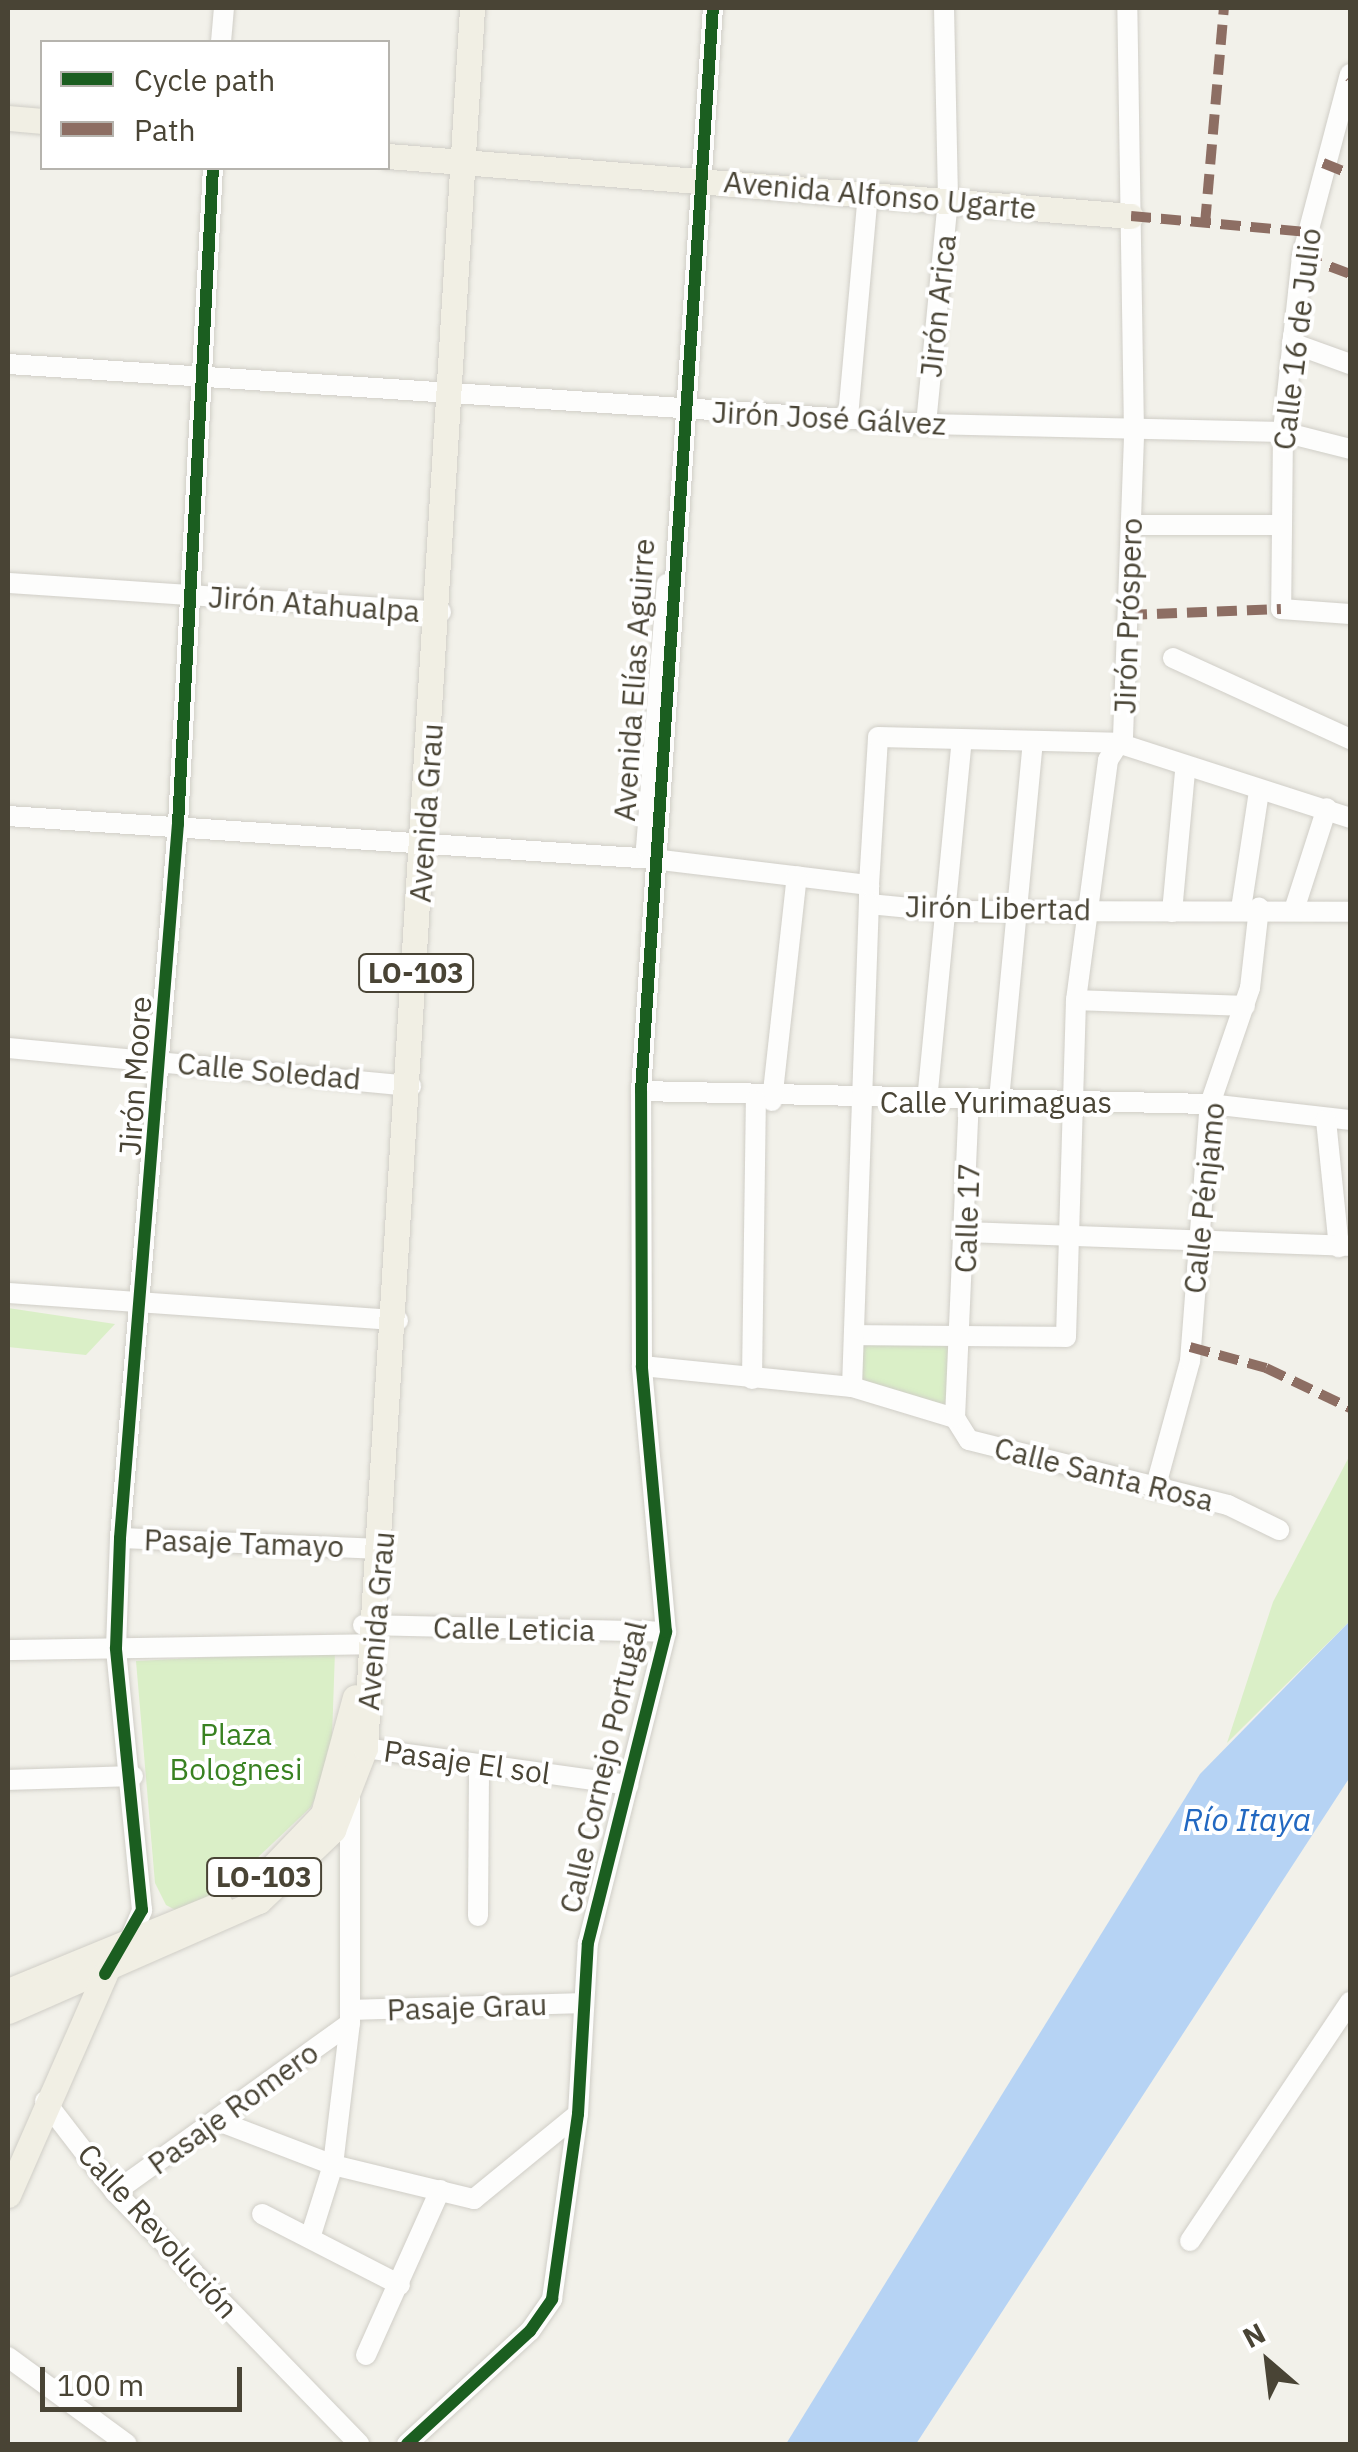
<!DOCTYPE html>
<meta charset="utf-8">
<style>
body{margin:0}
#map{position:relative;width:1358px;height:2452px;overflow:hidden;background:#f2f1ea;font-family:"IBM Plex Sans",sans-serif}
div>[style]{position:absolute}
.green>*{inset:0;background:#daefc7}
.water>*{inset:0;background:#b6d3f4}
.roads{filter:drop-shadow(0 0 2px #d0cec7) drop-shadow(0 0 2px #d0cec7)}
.minor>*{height:20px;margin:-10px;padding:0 10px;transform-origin:10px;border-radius:10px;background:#fdfdfc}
.major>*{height:25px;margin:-12.5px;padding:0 12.5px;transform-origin:12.5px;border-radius:12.5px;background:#f1efe4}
.quiet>*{height:10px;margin-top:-5px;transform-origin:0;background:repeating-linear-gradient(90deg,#8d6e63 0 20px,transparent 0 30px)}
.cycleway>*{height:12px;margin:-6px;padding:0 6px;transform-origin:6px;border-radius:6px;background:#1b5e20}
span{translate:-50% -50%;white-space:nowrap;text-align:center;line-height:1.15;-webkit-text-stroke:8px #fff;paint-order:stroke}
.shield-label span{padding:2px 8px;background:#fff;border:2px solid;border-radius:8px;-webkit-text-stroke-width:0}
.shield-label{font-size:28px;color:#494435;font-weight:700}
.street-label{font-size:30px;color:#494435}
.park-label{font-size:30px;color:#398221}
.water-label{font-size:32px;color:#2268c1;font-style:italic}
.frame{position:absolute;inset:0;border:10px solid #494435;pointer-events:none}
.legend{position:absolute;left:40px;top:40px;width:350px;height:130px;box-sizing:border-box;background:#fff;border:2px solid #b6b4ae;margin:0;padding:12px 18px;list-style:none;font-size:30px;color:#494435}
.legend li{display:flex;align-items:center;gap:20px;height:50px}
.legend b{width:50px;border:2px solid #b6b4ae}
.north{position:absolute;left:1218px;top:2312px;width:100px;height:100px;-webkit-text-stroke:8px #fff;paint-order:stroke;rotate:332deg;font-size:28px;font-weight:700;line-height:40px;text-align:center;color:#494435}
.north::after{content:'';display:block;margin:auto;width:35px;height:45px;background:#494435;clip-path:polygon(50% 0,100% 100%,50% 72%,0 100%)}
.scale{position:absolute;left:40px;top:2367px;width:202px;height:45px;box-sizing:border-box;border:5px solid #494435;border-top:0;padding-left:12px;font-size:30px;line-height:35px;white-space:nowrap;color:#494435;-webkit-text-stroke:8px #fff;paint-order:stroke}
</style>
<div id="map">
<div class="green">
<div style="clip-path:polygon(8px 1308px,115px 1324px,86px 1355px,8px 1347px)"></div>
<div style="clip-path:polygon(861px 1339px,956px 1343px,951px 1409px,858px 1382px)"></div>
<div style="clip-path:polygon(1350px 1455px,1350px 1621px,1227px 1743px,1273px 1602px)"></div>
<div style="clip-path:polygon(335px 1651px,331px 1766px,311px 1807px,215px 1898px,181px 1913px,166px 1905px,155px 1883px,136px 1661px)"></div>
</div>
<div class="water">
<div style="clip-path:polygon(1350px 1621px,1350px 1777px,916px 2444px,786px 2444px,1200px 1774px)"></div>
</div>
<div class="roads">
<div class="minor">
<div style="left:221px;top:42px;width:34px;rotate:-85deg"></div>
<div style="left:1350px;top:74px;width:188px;rotate:104.8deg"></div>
<div style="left:1302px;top:256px;width:177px;rotate:96.2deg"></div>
<div style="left:1283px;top:432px;width:177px;rotate:90.6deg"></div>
<div style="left:1281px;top:609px;width:69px;rotate:4.1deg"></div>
<div style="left:1292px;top:343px;width:62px;rotate:19.9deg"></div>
<div style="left:8px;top:364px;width:920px;rotate:3.74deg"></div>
<div style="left:926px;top:424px;width:357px;rotate:1.3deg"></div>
<div style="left:1283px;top:432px;width:69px;rotate:14.2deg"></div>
<div style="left:848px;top:417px;width:225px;rotate:-84.9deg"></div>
<div style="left:926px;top:424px;width:227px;rotate:-84.4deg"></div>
<div style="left:948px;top:198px;width:190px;rotate:-91.2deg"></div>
<div style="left:1132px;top:525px;width:149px"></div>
<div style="left:8px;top:583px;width:434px;rotate:3.8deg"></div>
<div style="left:1173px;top:658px;width:195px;rotate:24.6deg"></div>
<div style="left:8px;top:816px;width:646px;rotate:3.81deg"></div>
<div style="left:653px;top:859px;width:218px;rotate:6.9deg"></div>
<div style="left:869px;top:885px;width:19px;rotate:90deg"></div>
<div style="left:869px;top:904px;width:73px;rotate:5.5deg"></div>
<div style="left:942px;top:911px;width:408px;rotate:0.1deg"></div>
<div style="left:653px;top:859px;width:13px;rotate:-122deg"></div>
<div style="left:646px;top:848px;width:265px;rotate:-85.5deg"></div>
<div style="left:869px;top:885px;width:148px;rotate:-86.5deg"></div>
<div style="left:878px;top:737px;width:240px;rotate:1.4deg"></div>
<div style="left:1118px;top:743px;width:244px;rotate:17.9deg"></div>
<div style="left:1241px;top:909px;width:119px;rotate:-81.3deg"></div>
<div style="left:1294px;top:910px;width:107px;rotate:-72.1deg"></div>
<div style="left:1172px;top:912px;width:142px;rotate:-84.7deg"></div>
<div style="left:1076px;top:1000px;width:169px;rotate:2deg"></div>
<div style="left:8px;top:1048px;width:405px;rotate:5.4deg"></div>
<div style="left:641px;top:1091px;width:569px;rotate:1.31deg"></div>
<div style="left:1210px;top:1104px;width:141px;rotate:6.5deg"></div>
<div style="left:999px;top:1100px;width:360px;rotate:-84.6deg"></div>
<div style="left:772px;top:1101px;width:226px;rotate:-83.7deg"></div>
<div style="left:927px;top:1101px;width:363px;rotate:-84.5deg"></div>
<div style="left:1326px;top:1120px;width:128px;rotate:84.2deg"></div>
<div style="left:968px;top:1232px;width:382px;rotate:2.1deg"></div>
<div style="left:8px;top:1293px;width:391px;rotate:4deg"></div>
<div style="left:855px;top:1335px;width:211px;rotate:0.5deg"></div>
<div style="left:1066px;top:1337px;width:337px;rotate:-88.3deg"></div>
<div style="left:1076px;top:1000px;width:242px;rotate:-82.4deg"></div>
<div style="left:1108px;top:760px;width:27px;rotate:-57deg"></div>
<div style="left:1123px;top:737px;width:304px;rotate:-87.9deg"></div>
<div style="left:1134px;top:433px;width:425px;rotate:-90.9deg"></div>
<div style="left:642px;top:1366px;width:211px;rotate:5.7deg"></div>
<div style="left:852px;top:1387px;width:108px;rotate:16.8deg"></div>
<div style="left:955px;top:1418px;width:26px;rotate:58deg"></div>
<div style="left:969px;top:1440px;width:267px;rotate:14.1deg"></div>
<div style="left:1228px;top:1505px;width:57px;rotate:26.1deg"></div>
<div style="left:752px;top:1379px;width:278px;rotate:-89.2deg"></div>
<div style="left:852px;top:1387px;width:483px;rotate:-88deg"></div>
<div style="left:955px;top:1418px;width:317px;rotate:-87.5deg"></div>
<div style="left:1155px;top:1489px;width:133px;rotate:-74.7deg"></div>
<div style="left:1190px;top:1361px;width:258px;rotate:-85.6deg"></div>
<div style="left:1210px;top:1104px;width:123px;rotate:-71deg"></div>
<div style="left:1250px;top:988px;width:81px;rotate:-83.6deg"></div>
<div style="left:120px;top:1538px;width:263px;rotate:2.4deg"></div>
<div style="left:363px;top:1625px;width:303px;rotate:1.3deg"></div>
<div style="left:8px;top:1650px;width:367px;rotate:-0.9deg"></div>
<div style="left:365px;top:1748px;width:266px;rotate:8deg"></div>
<div style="left:8px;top:1780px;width:125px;rotate:-1.8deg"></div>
<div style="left:478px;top:1916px;width:152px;rotate:-89.6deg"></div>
<div style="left:127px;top:1946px;width:39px;rotate:-67deg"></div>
<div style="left:142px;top:1910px;width:263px;rotate:-95.7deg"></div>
<div style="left:116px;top:1648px;width:110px;rotate:-87.9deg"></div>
<div style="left:120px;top:1538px;width:716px;rotate:-85.36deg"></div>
<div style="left:178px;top:824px;width:657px;rotate:-86.95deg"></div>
<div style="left:350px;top:2010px;width:234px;rotate:-1.7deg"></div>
<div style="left:45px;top:2101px;width:115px;rotate:52.4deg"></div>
<div style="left:115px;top:2192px;width:351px;rotate:45.9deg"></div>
<div style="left:218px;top:2121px;width:123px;rotate:20.9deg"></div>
<div style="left:333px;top:2165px;width:145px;rotate:13.6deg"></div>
<div style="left:474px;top:2199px;width:134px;rotate:-39.3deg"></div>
<div style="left:115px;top:2192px;width:289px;rotate:-35.7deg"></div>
<div style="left:262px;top:2214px;width:155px;rotate:27.2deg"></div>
<div style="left:310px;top:2238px;width:77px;rotate:-72.5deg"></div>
<div style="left:333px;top:2165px;width:143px;rotate:-83.2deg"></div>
<div style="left:350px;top:2023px;width:225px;rotate:-90deg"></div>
<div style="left:1190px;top:2241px;width:288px;rotate:-56.2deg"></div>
<div style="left:366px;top:2355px;width:181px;rotate:-65.8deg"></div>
<div style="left:8px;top:2357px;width:147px;rotate:36.2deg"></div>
<div style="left:407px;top:2444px;width:167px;rotate:-42.6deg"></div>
<div style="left:530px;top:2331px;width:39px;rotate:-55deg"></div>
<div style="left:552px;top:2299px;width:187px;rotate:-82deg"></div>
<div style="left:578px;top:2114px;width:171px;rotate:-86.7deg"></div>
<div style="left:588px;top:1943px;width:321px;rotate:-75.9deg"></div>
<div style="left:666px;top:1632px;width:267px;rotate:-95.2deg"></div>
<div style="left:642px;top:1366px;width:275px;rotate:-90.2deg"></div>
<div style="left:641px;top:1091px;width:1085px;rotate:-86.2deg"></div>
</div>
<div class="major">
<div style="left:8px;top:118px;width:34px;rotate:5deg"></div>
<div style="left:388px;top:156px;width:745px;rotate:4.62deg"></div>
<div style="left:259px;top:1881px;width:93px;rotate:-46.3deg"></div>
<div style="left:323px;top:1814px;width:121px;rotate:-74.7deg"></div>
<div style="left:8px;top:1991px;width:229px;rotate:-22.3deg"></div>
<div style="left:8px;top:2011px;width:274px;rotate:-23.7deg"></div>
<div style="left:259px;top:1901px;width:103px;rotate:-43.8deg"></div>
<div style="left:333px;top:1830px;width:88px;rotate:-68.7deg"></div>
<div style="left:365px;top:1748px;width:1743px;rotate:-86.48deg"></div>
<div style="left:8px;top:2195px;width:241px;rotate:-66.3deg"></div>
</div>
</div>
<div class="quiet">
<div style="left:1349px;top:77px;width:1px;rotate:45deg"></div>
<div style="left:1323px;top:163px;width:29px;rotate:22deg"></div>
<div style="left:1131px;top:216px;width:178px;rotate:5.2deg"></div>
<div style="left:1205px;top:224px;width:217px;rotate:-85deg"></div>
<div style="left:1302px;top:256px;width:51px;rotate:20.6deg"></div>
<div style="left:1127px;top:615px;width:154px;rotate:-2.2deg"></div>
<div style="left:1190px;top:1347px;width:79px;rotate:15.4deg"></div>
<div style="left:1266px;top:1368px;width:93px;rotate:25.5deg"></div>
</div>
<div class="cycleway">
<div style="left:105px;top:1974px;width:74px;rotate:-60deg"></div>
<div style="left:142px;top:1910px;width:263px;rotate:-95.7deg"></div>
<div style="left:116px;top:1648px;width:110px;rotate:-87.9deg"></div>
<div style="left:120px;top:1538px;width:716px;rotate:-85.36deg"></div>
<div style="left:178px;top:824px;width:657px;rotate:-86.95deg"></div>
<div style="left:407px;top:2444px;width:167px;rotate:-42.6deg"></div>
<div style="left:530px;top:2331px;width:39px;rotate:-55deg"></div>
<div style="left:552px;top:2299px;width:187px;rotate:-82deg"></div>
<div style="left:578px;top:2114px;width:171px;rotate:-86.7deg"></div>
<div style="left:588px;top:1943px;width:321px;rotate:-75.9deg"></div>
<div style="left:666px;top:1632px;width:267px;rotate:-95.2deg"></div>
<div style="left:642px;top:1366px;width:275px;rotate:-90.2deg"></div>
<div style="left:641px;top:1091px;width:1085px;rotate:-86.2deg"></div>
</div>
<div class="shield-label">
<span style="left:416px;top:973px">LO-103</span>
<span style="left:264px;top:1877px">LO-103</span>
</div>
<div class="street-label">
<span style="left:880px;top:195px;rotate:5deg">Avenida Alfonso Ugarte</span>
<span style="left:938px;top:306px;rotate:-84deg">Jirón Arica</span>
<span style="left:1297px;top:339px;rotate:-83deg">Calle 16 de Julio</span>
<span style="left:829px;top:418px;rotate:3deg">Jirón José Gálvez</span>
<span style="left:314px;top:604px;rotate:4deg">Jirón Atahualpa</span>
<span style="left:1128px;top:616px;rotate:-88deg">Jirón Próspero</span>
<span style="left:634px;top:680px;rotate:-86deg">Avenida Elías Aguirre</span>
<span style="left:426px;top:813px;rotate:-86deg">Avenida Grau</span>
<span style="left:998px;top:908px;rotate:1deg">Jirón Libertad</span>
<span style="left:269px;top:1071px;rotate:5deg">Calle Soledad</span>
<span style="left:135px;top:1076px;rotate:-86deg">Jirón Moore</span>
<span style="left:996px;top:1102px">Calle Yurimaguas</span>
<span style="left:1204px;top:1198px;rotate:-84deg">Calle Pénjamo</span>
<span style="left:967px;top:1218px;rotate:-88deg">Calle 17</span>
<span style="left:1104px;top:1474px;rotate:14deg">Calle Santa Rosa</span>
<span style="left:244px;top:1543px;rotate:2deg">Pasaje Tamayo</span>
<span style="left:376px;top:1621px;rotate:-85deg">Avenida Grau</span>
<span style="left:514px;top:1629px;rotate:1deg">Calle Leticia</span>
<span style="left:467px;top:1762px;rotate:8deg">Pasaje El sol</span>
<span style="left:603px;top:1767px;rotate:-77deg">Calle Cornejo Portugal</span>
<span style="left:467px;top:2007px;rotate:-2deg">Pasaje Grau</span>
<span style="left:233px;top:2108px;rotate:-36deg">Pasaje Romero</span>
<span style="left:158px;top:2231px;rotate:48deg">Calle Revolución</span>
</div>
<div class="park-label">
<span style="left:236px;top:1751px">Plaza<br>Bolognesi</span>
</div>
<div class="water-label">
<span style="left:1247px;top:1819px">Río Itaya</span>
</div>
<div class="frame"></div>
<ul class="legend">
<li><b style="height:12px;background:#1b5e20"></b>Cycle path</li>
<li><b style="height:12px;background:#8d6e63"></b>Path</li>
</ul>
<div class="north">N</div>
<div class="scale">100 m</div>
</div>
